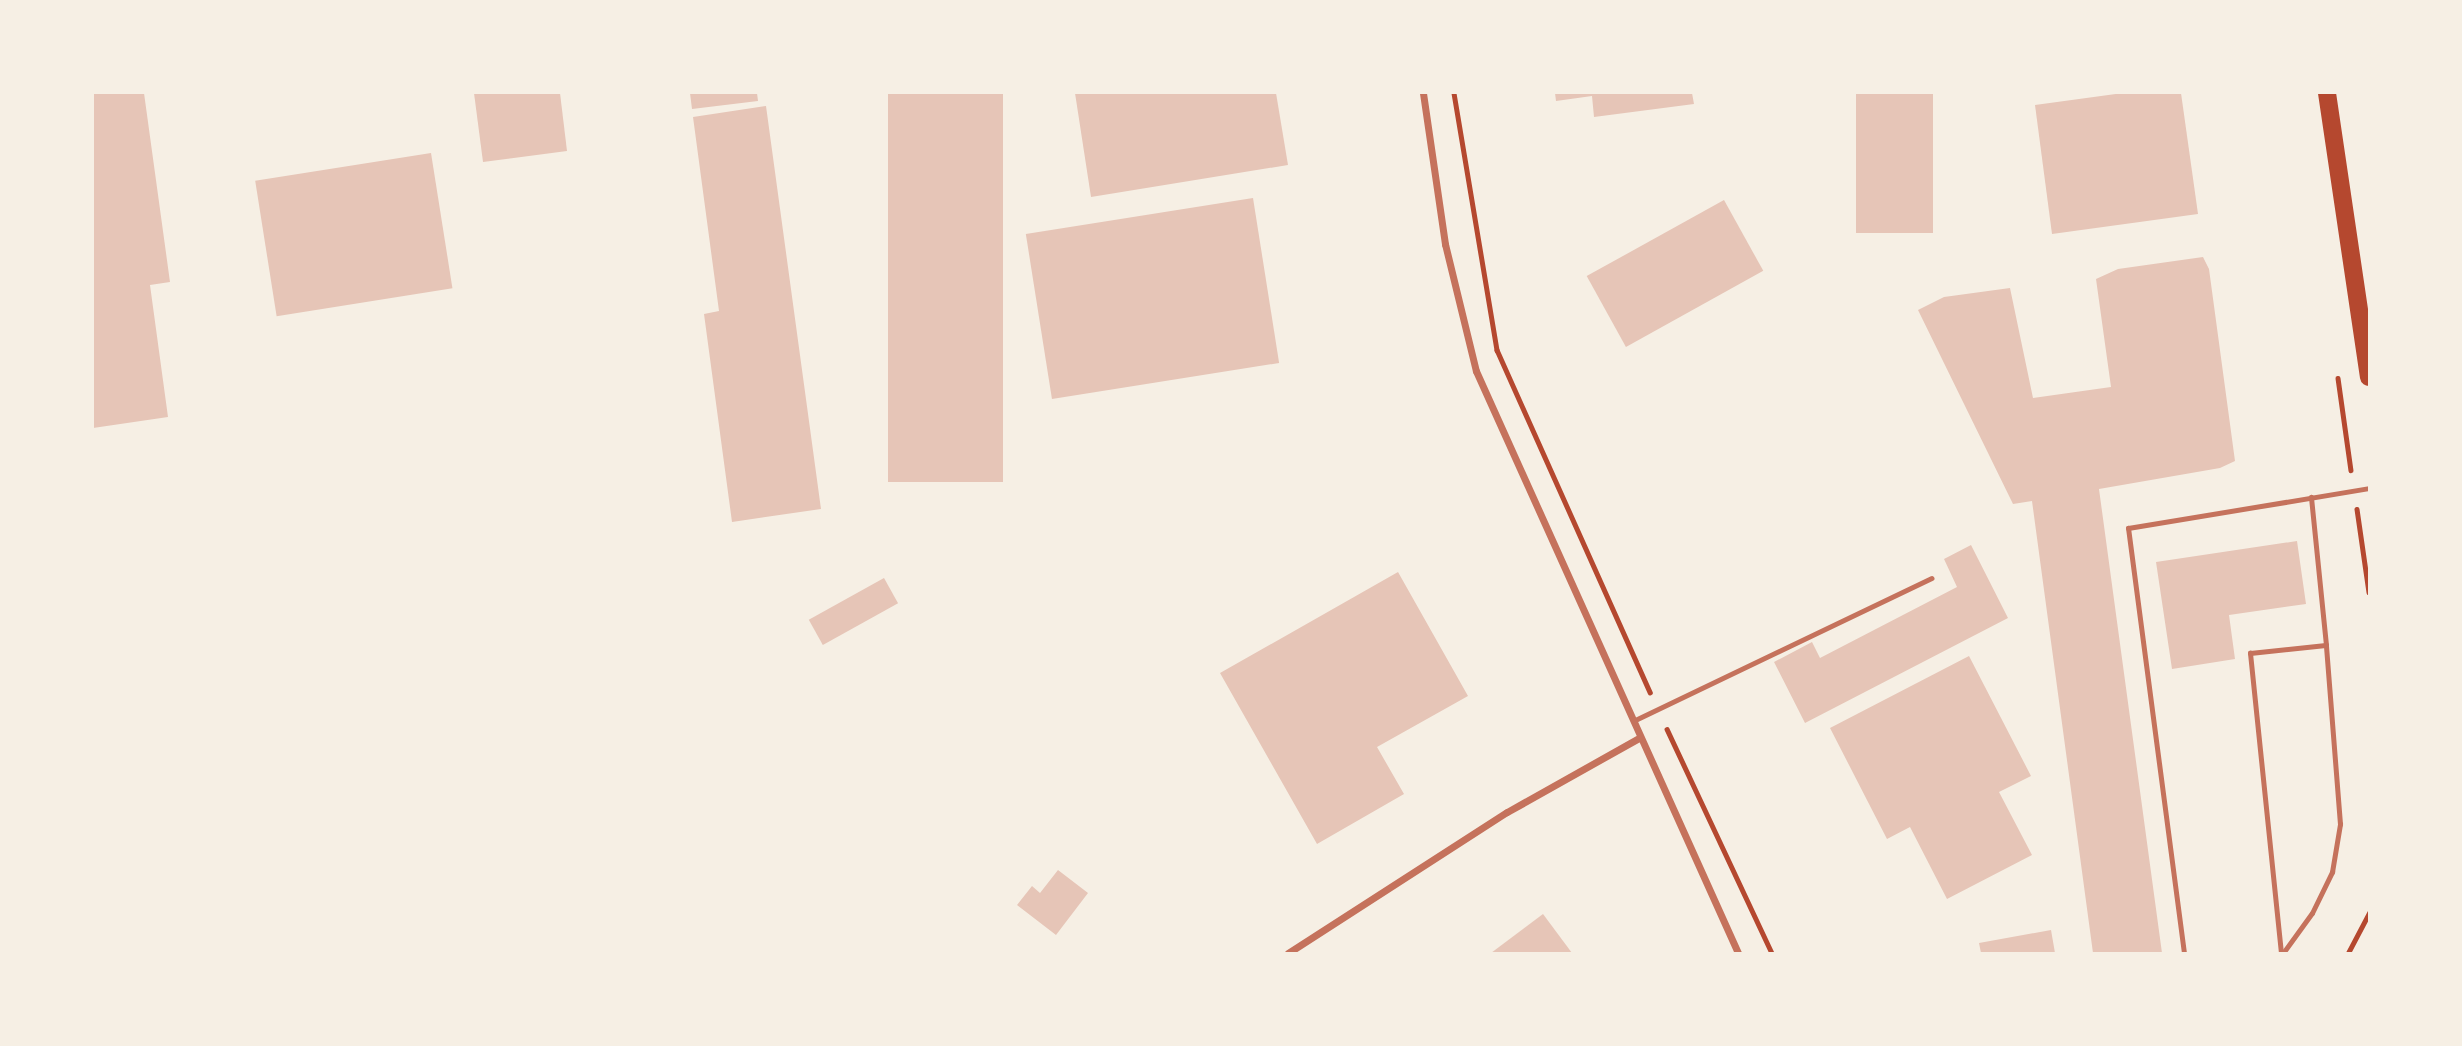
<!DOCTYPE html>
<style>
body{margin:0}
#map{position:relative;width:2462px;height:1046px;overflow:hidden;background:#f6efe4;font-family:Roboto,sans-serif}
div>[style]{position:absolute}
.building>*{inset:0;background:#e6c5b7;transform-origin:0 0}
.path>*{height:4.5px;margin:-2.25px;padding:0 2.25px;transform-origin:2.25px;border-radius:2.25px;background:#b5482f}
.service>*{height:5px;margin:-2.5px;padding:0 2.5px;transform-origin:2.5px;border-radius:2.5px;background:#c5725c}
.minor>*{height:7px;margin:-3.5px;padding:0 3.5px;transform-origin:3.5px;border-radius:3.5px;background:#c5725c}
.primary>*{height:18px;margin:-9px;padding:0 9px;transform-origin:9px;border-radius:9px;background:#b5482f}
span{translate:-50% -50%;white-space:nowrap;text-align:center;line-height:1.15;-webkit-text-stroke:7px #f6efe4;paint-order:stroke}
.frame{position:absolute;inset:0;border:94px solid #f6efe4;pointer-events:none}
</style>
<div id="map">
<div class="building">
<div style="clip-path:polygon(93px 93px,144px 93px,170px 282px,150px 285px,168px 417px,93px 428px)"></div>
<div style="clip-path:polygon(474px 93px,560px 93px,567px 151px,483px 162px)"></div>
<div style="clip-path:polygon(690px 93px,757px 93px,758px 101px,692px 109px)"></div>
<div style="left:888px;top:93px;width:115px;height:389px"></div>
<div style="clip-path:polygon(1075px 93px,1276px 93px,1288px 165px,1091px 197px)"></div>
<div style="clip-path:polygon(1555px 93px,1692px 93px,1694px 104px,1594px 117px,1592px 96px,1556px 101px)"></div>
<div style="left:1856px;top:93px;width:77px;height:140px"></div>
<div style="clip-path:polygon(2123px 93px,2181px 93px,2198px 214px,2052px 234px,2035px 105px)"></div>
<div style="clip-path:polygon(766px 106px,821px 509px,732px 522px,704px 314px,719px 311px,693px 117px)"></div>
<div style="left:431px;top:153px;width:137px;height:178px;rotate:81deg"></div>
<div style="left:1253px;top:198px;width:167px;height:230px;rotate:81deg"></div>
<div style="left:1724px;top:200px;width:81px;height:157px;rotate:61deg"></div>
<div style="clip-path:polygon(2203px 257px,2209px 269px,2235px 461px,2220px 468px,2099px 489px,2162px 953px,2093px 953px,2032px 501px,2013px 504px,1918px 310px,1944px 297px,2010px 288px,2033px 398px,2111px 387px,2096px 279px,2118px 269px)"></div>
<div style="clip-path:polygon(2297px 541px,2306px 604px,2229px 615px,2235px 659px,2172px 669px,2156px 562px)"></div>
<div style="clip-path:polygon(1971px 545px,2008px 618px,1805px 723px,1774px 662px,1812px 642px,1820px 658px,1957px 587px,1944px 559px)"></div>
<div style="clip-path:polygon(1398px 572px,1468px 696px,1377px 747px,1404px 794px,1317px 844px,1220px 673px)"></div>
<div style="left:884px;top:578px;width:29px;height:86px;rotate:61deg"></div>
<div style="clip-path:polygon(1969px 656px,2031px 776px,1999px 792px,2032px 855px,1947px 899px,1910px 827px,1887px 839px,1830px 728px)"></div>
<div style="clip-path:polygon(1058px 870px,1088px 893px,1056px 935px,1017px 905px,1032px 886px,1040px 893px)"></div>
<div style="clip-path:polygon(1543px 914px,1572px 953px,1491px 953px)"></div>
<div style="clip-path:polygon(2051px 930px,2055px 953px,1981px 953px,1979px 943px)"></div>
</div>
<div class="path">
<div style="left:1454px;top:93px;width:261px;rotate:80.5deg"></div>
<div style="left:1497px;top:350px;width:375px;rotate:65.9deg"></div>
<div style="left:2338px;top:378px;width:93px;rotate:82deg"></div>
<div style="left:2357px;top:509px;width:84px;rotate:81.8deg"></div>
<div style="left:1667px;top:729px;width:247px;rotate:64.9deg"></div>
<div style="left:2348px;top:953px;width:45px;rotate:-62.3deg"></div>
</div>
<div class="service">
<div style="left:1633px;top:721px;width:331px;rotate:-25.6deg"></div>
<div style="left:2184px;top:953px;width:429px;rotate:-97.5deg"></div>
<div style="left:2128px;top:528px;width:244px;rotate:-9.4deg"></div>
<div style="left:2281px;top:953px;width:302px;rotate:-95.9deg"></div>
<div style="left:2250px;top:653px;width:76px;rotate:-6deg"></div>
<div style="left:2326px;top:645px;width:149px;rotate:-95.8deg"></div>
<div style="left:2283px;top:953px;width:49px;rotate:-54.1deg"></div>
<div style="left:2312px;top:913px;width:46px;rotate:-64deg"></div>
<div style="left:2332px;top:872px;width:49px;rotate:-80.5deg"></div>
<div style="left:2340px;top:824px;width:180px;rotate:-94.5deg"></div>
</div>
<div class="minor">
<div style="left:1423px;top:93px;width:153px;rotate:81.7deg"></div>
<div style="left:1445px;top:244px;width:131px;rotate:76.3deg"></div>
<div style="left:1476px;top:371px;width:638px;rotate:65.76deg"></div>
<div style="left:1288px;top:953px;width:260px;rotate:-32.8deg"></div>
<div style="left:1507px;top:812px;width:151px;rotate:-29.3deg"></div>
</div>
<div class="primary">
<div style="left:2327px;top:93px;width:287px;rotate:81.6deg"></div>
</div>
<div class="frame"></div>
</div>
